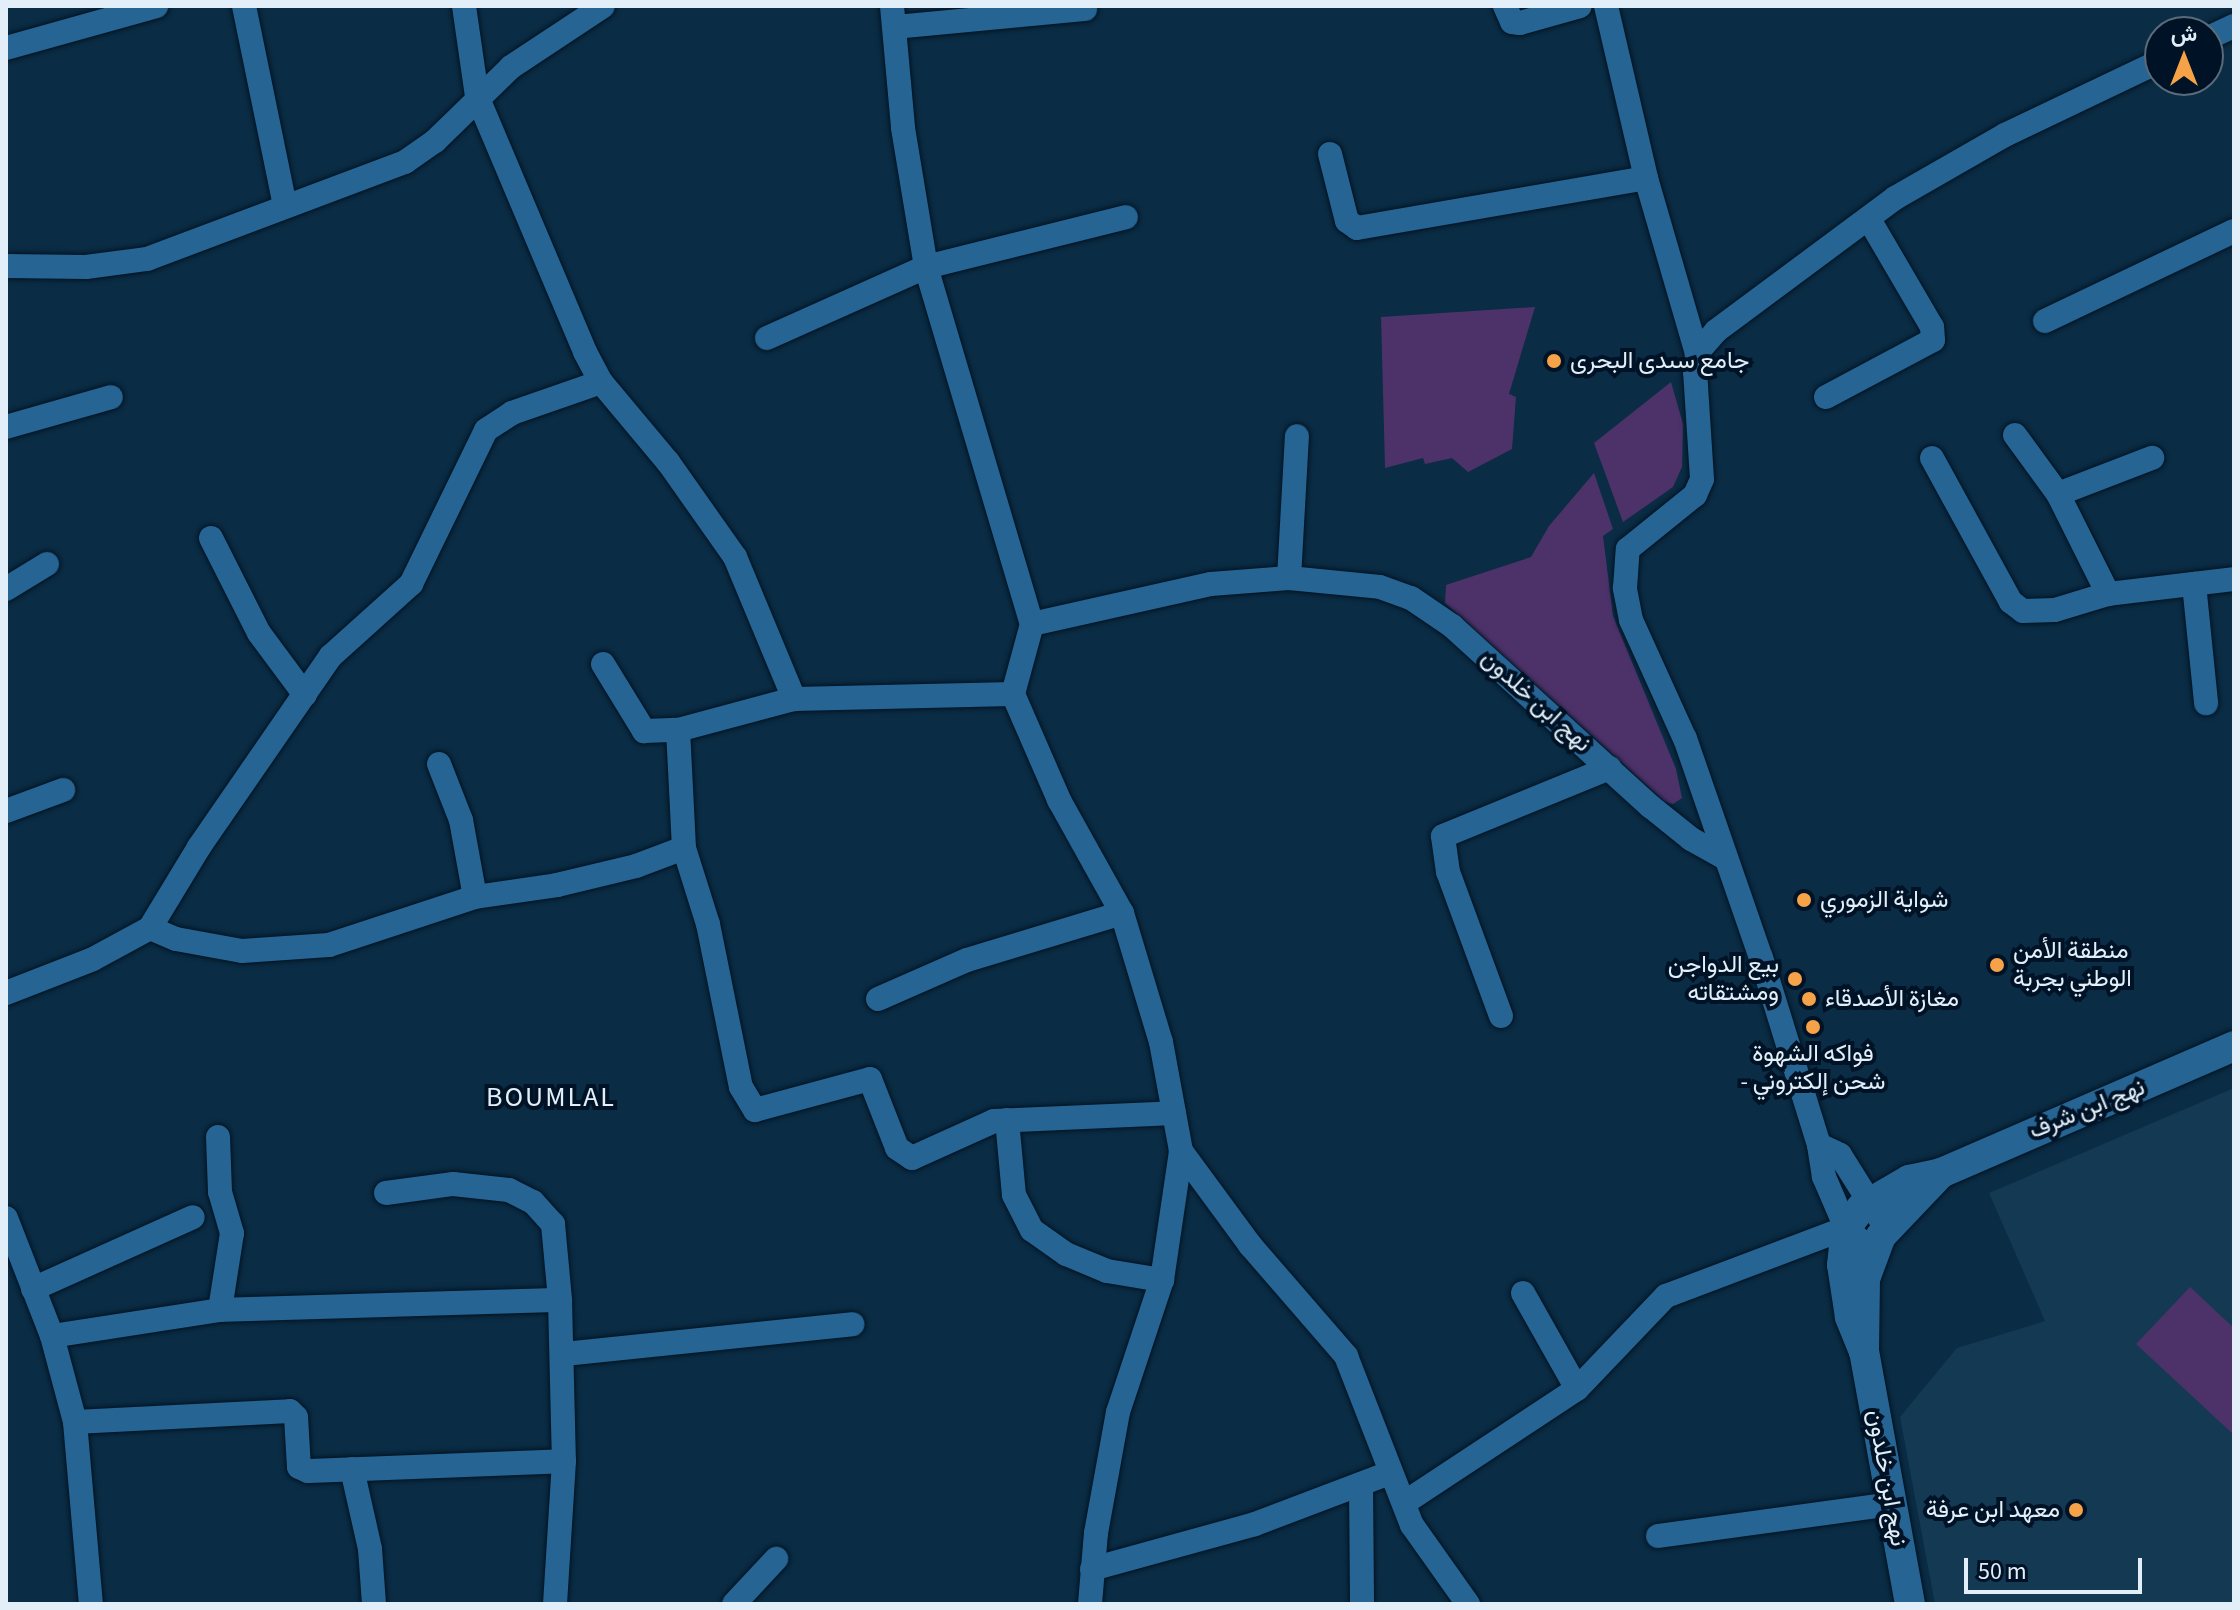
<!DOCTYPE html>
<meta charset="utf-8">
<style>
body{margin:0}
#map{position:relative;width:2240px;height:1610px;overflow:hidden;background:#0a2c44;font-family:"Source Sans 3",Vazirmatn,sans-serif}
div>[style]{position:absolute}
.built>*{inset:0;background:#133953}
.green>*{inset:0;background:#4d326a}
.roads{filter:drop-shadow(0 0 2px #021322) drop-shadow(0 0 2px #021322)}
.minor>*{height:24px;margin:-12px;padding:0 12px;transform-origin:12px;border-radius:12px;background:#266493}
.tertiary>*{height:30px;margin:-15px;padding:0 15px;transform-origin:15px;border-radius:15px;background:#266493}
.dots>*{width:22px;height:22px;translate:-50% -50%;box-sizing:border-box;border:4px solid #001326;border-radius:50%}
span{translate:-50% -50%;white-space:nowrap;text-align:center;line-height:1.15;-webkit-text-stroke:8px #001326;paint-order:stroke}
.poi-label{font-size:24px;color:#e2eff9}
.left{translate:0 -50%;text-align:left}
.right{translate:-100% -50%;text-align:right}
.street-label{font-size:24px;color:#e2eff9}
.quarter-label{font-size:28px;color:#e2eff9;letter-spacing:2px}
.frame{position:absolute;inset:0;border:8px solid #e2eff9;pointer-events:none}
.north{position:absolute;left:2144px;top:16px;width:80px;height:80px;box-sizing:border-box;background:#001326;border:2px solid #5a6b7a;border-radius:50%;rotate:0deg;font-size:22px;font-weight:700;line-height:32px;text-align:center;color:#e2eff9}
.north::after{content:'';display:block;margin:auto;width:28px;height:36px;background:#f6a248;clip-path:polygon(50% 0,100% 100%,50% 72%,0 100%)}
.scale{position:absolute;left:1964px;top:1558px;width:178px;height:36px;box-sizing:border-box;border:4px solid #e2eff9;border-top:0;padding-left:10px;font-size:24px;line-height:28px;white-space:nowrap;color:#e2eff9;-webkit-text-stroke:6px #001326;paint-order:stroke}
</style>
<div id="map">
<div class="built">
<div style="clip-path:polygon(2234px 1088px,2234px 1604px,1935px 1604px,1900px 1417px,1957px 1348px,2045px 1321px,1989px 1193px)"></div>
</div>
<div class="green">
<div style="clip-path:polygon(1535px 307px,1509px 394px,1516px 397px,1512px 449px,1468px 472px,1452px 458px,1425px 464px,1423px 458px,1385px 468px,1381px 317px)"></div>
<div style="clip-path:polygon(1671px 382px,1683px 424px,1682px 467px,1673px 487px,1623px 522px,1594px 443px)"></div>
<div style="clip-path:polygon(1594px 473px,1613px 529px,1603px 536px,1613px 616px,1676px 769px,1682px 798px,1673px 804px,1665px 802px,1445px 603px,1446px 585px,1531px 557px,1549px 526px)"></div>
<div style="clip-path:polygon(2190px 1287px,2234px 1328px,2234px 1435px,2136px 1344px)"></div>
</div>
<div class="roads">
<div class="minor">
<div style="left:244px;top:6px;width:204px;rotate:78.4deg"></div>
<div style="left:464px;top:6px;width:91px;rotate:81.8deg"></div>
<div style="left:477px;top:96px;width:278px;rotate:67.1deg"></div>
<div style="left:585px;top:352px;width:34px;rotate:62deg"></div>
<div style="left:601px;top:382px;width:104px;rotate:50.1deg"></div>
<div style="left:668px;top:462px;width:116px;rotate:54.8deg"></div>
<div style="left:735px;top:557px;width:154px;rotate:67.4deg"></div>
<div style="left:892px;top:6px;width:122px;rotate:84.8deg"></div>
<div style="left:903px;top:128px;width:141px;rotate:80.6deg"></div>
<div style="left:926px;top:267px;width:372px;rotate:73.5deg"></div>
<div style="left:1032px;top:624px;width:73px;rotate:105.2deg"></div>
<div style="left:1013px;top:694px;width:116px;rotate:66.5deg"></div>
<div style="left:1059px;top:800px;width:129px;rotate:60.9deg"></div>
<div style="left:1122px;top:913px;width:135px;rotate:73.2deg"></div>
<div style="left:1161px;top:1042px;width:111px;rotate:79.6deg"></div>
<div style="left:1181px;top:1151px;width:117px;rotate:53.7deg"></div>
<div style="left:1250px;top:1245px;width:147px;rotate:49.1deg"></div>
<div style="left:1346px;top:1356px;width:181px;rotate:68.7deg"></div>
<div style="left:1412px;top:1525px;width:97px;rotate:54.7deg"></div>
<div style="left:1505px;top:6px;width:17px;rotate:66deg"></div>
<div style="left:1512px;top:22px;width:8px;rotate:7deg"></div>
<div style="left:1520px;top:23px;width:62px;rotate:-15.8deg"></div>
<div style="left:1606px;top:6px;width:177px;rotate:76.9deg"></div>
<div style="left:1646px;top:178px;width:182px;rotate:73.8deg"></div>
<div style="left:895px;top:27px;width:191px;rotate:-5.4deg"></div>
<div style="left:2208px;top:38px;width:29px;rotate:-25deg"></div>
<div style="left:6px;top:48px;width:156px;rotate:-15.6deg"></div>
<div style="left:1330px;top:154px;width:69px;rotate:75.8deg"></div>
<div style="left:1347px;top:221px;width:12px;rotate:35deg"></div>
<div style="left:1357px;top:228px;width:293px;rotate:-9.8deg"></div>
<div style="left:6px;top:266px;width:80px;rotate:0.7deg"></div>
<div style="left:86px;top:267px;width:62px;rotate:-7.5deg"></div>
<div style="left:147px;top:259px;width:276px;rotate:-20.6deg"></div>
<div style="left:405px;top:162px;width:37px;rotate:-35deg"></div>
<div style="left:435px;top:141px;width:106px;rotate:-44.2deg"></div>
<div style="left:511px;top:67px;width:110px;rotate:-33.5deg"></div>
<div style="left:2045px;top:321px;width:209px;rotate:-25.5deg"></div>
<div style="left:767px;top:338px;width:174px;rotate:-24.1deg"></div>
<div style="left:926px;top:267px;width:206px;rotate:-14deg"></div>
<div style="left:1826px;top:397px;width:121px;rotate:-28deg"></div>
<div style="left:1933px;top:340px;width:13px;rotate:-94deg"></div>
<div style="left:1932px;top:327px;width:125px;rotate:-120.3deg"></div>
<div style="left:6px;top:427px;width:109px;rotate:-15.9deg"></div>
<div style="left:2015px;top:435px;width:73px;rotate:53.9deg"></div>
<div style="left:2058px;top:494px;width:112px;rotate:63.4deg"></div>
<div style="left:1932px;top:458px;width:164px;rotate:61.3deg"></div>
<div style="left:2011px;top:602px;width:15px;rotate:37deg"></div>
<div style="left:2023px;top:611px;width:32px;rotate:-2deg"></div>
<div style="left:2055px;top:610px;width:55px;rotate:-16.8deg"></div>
<div style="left:2108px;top:594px;width:127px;rotate:-6.8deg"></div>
<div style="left:2058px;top:494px;width:101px;rotate:-21deg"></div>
<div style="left:211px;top:538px;width:106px;rotate:63.2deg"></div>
<div style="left:259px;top:633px;width:77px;rotate:53.4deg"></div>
<div style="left:1289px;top:578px;width:142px;rotate:-86.8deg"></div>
<div style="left:2194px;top:584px;width:120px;rotate:84.2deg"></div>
<div style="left:6px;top:589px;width:48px;rotate:-31.4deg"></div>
<div style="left:1032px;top:624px;width:183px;rotate:-12.6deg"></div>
<div style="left:1211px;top:584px;width:78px;rotate:-4.4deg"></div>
<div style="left:1289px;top:578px;width:91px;rotate:5.6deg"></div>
<div style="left:1380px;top:587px;width:33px;rotate:20deg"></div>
<div style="left:1411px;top:598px;width:50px;rotate:34.3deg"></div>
<div style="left:1452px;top:626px;width:268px;rotate:42.3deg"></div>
<div style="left:1650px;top:806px;width:53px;rotate:38.8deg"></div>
<div style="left:1691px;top:839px;width:39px;rotate:29deg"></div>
<div style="left:603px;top:664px;width:79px;rotate:58.5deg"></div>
<div style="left:644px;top:731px;width:34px;rotate:-2deg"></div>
<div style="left:439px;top:764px;width:60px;rotate:68.6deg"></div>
<div style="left:461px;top:820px;width:78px;rotate:79.7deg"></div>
<div style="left:6px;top:811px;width:61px;rotate:-20.2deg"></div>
<div style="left:684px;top:848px;width:80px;rotate:72.5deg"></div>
<div style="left:708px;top:924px;width:166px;rotate:78.6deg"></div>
<div style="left:741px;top:1087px;width:27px;rotate:59deg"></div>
<div style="left:755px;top:1110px;width:119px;rotate:-15.1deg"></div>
<div style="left:870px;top:1079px;width:74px;rotate:68.6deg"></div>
<div style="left:897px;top:1148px;width:18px;rotate:34deg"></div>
<div style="left:912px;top:1158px;width:90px;rotate:-24.3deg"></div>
<div style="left:994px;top:1121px;width:180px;rotate:-2.5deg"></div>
<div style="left:150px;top:928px;width:28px;rotate:23deg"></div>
<div style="left:176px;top:939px;width:67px;rotate:10.3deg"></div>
<div style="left:242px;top:951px;width:87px;rotate:-3.9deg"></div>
<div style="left:329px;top:945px;width:154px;rotate:-18.2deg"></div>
<div style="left:475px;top:897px;width:83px;rotate:-8.3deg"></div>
<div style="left:557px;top:885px;width:81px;rotate:-13.5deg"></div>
<div style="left:636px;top:866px;width:51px;rotate:-20.6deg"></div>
<div style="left:684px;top:848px;width:118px;rotate:-92.9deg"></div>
<div style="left:678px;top:730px;width:120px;rotate:-15deg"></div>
<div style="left:794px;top:699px;width:219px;rotate:-1.3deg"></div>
<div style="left:6px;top:993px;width:93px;rotate:-21.3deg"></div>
<div style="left:93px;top:959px;width:65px;rotate:-28.5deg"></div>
<div style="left:150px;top:928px;width:95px;rotate:-58.8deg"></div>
<div style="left:199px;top:847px;width:232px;rotate:-55.4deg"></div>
<div style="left:331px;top:656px;width:108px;rotate:-42deg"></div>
<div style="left:411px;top:584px;width:171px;rotate:-64deg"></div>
<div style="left:486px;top:430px;width:31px;rotate:-33deg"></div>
<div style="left:512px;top:413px;width:94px;rotate:-19.2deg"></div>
<div style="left:878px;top:999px;width:97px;rotate:-23.7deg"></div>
<div style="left:967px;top:960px;width:162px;rotate:-16.9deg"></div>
<div style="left:1501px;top:1016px;width:153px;rotate:-110.2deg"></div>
<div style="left:1448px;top:872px;width:36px;rotate:-98deg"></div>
<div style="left:1443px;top:836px;width:180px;rotate:-22.2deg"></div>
<div style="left:1007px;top:1120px;width:75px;rotate:84.7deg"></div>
<div style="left:1014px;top:1195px;width:39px;rotate:63deg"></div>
<div style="left:1032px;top:1230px;width:42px;rotate:35.2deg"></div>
<div style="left:1066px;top:1254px;width:44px;rotate:22.5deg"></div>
<div style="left:1107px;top:1271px;width:56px;rotate:9.3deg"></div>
<div style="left:218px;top:1137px;width:55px;rotate:87.9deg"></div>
<div style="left:220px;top:1192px;width:43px;rotate:73.7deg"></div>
<div style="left:232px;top:1233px;width:78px;rotate:98.9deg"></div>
<div style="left:1819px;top:1145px;width:23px;rotate:25deg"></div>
<div style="left:1840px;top:1155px;width:89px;rotate:57.9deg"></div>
<div style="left:386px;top:1193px;width:68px;rotate:-7.7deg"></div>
<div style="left:453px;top:1184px;width:56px;rotate:6.1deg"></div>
<div style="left:509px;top:1190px;width:27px;rotate:27deg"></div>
<div style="left:533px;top:1202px;width:30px;rotate:48deg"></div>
<div style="left:553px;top:1224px;width:76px;rotate:84.7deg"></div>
<div style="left:6px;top:1218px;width:127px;rotate:68.7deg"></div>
<div style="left:52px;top:1336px;width:89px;rotate:75deg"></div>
<div style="left:75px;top:1422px;width:183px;rotate:85deg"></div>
<div style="left:1873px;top:1252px;width:36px;rotate:-138deg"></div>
<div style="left:1846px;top:1228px;width:56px;rotate:-113.3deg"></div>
<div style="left:1824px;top:1177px;width:32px;rotate:-99deg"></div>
<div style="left:1819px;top:1145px;width:196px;rotate:-107.2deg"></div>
<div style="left:1761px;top:958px;width:232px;rotate:-109.1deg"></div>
<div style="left:1685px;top:739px;width:131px;rotate:-114.4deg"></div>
<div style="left:1631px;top:620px;width:33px;rotate:-101deg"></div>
<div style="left:1625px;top:588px;width:39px;rotate:-86deg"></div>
<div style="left:1628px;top:549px;width:86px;rotate:-38.9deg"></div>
<div style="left:1695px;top:495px;width:17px;rotate:-66deg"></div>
<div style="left:1702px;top:479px;width:107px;rotate:-93.7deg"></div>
<div style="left:1695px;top:372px;width:19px;rotate:-84deg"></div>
<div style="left:1697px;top:353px;width:29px;rotate:-49deg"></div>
<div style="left:1716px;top:331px;width:223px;rotate:-36.6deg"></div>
<div style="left:1895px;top:198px;width:127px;rotate:-29.8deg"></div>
<div style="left:2005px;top:135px;width:172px;rotate:-25.5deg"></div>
<div style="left:33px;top:1289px;width:175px;rotate:-24.2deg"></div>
<div style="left:1523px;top:1293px;width:110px;rotate:60.6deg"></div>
<div style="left:52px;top:1336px;width:170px;rotate:-8.8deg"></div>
<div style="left:220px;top:1310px;width:340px;rotate:-1.7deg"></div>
<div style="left:560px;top:1300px;width:161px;rotate:88.6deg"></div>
<div style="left:564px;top:1461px;width:143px;rotate:93.6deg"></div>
<div style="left:564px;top:1354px;width:290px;rotate:-5.9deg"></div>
<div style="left:75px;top:1422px;width:215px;rotate:-2.9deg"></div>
<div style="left:290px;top:1411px;width:8px;rotate:45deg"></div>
<div style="left:296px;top:1417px;width:50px;rotate:86.6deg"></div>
<div style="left:299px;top:1467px;width:10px;rotate:24deg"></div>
<div style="left:308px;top:1471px;width:256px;rotate:-2.2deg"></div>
<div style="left:352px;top:1469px;width:82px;rotate:77.3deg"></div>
<div style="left:370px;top:1549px;width:55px;rotate:85.8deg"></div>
<div style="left:1361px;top:1484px;width:120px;rotate:89.5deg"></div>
<div style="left:1404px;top:1503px;width:207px;rotate:-33.4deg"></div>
<div style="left:1577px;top:1389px;width:129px;rotate:-46.3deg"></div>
<div style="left:1666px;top:1296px;width:192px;rotate:-20.7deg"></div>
<div style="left:1658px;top:1536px;width:236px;rotate:-7.8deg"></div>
<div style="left:1092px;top:1569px;width:169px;rotate:-15.4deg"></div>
<div style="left:1255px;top:1524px;width:143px;rotate:-20.8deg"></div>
<div style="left:734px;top:1604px;width:62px;rotate:-47deg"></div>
<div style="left:1090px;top:1604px;width:71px;rotate:-85.2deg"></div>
<div style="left:1096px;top:1533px;width:123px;rotate:-79.7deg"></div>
<div style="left:1118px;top:1412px;width:139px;rotate:-71.6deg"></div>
<div style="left:1162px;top:1280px;width:130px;rotate:-81.6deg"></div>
</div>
<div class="tertiary">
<div style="left:1864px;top:1352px;width:38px;rotate:-112deg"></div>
<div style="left:1850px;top:1317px;width:53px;rotate:-98.7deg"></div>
<div style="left:1842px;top:1265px;width:37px;rotate:-84deg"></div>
<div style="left:1846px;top:1228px;width:25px;rotate:-53deg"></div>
<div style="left:1861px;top:1208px;width:56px;rotate:-30.3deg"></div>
<div style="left:1909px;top:1180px;width:33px;rotate:-12deg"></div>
<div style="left:1941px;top:1173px;width:319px;rotate:-23.4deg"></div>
<div style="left:1910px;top:1604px;width:256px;rotate:-100.3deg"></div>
<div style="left:1864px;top:1352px;width:73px;rotate:-89.2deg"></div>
<div style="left:1865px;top:1279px;width:46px;rotate:-69.6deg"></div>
<div style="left:1881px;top:1236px;width:87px;rotate:-46.4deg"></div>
</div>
</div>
<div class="dots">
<div style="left:1554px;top:361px;background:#f6a248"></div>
<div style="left:1804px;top:900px;background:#f6a248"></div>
<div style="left:1997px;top:965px;background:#f6a248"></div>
<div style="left:1795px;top:979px;background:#f6a248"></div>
<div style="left:1809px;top:999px;background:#f6a248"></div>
<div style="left:1813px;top:1027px;background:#f6a248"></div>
<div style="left:2076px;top:1510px;background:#f6a248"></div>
</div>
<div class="poi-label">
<span class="left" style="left:1570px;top:361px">جامع سىدى البحرى</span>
<span class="left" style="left:1820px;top:900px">شواية الزموري</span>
<span class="left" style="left:2013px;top:965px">منطقة الأمن<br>الوطني بجربة</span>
<span class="right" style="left:1779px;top:979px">بيع الدواجن<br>ومشتقاته</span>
<span class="left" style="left:1825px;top:999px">مغازة الأصدقاء</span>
<span style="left:1813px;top:1068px">فواكه الشهوة<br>- شحن إلكتروني</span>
<span class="right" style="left:2060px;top:1510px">معهد ابن عرفة</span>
</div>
<div class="street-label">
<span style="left:1536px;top:701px;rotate:42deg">نهج ابن خلدون</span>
<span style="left:2087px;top:1109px;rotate:-22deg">نهج ابن شرف</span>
<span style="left:1887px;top:1478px;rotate:80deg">نهج ابن خلدون</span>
</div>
<div class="quarter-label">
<span style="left:551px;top:1097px">BOUMLAL</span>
</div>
<div class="frame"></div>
<div class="north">ش</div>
<div class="scale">50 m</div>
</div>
